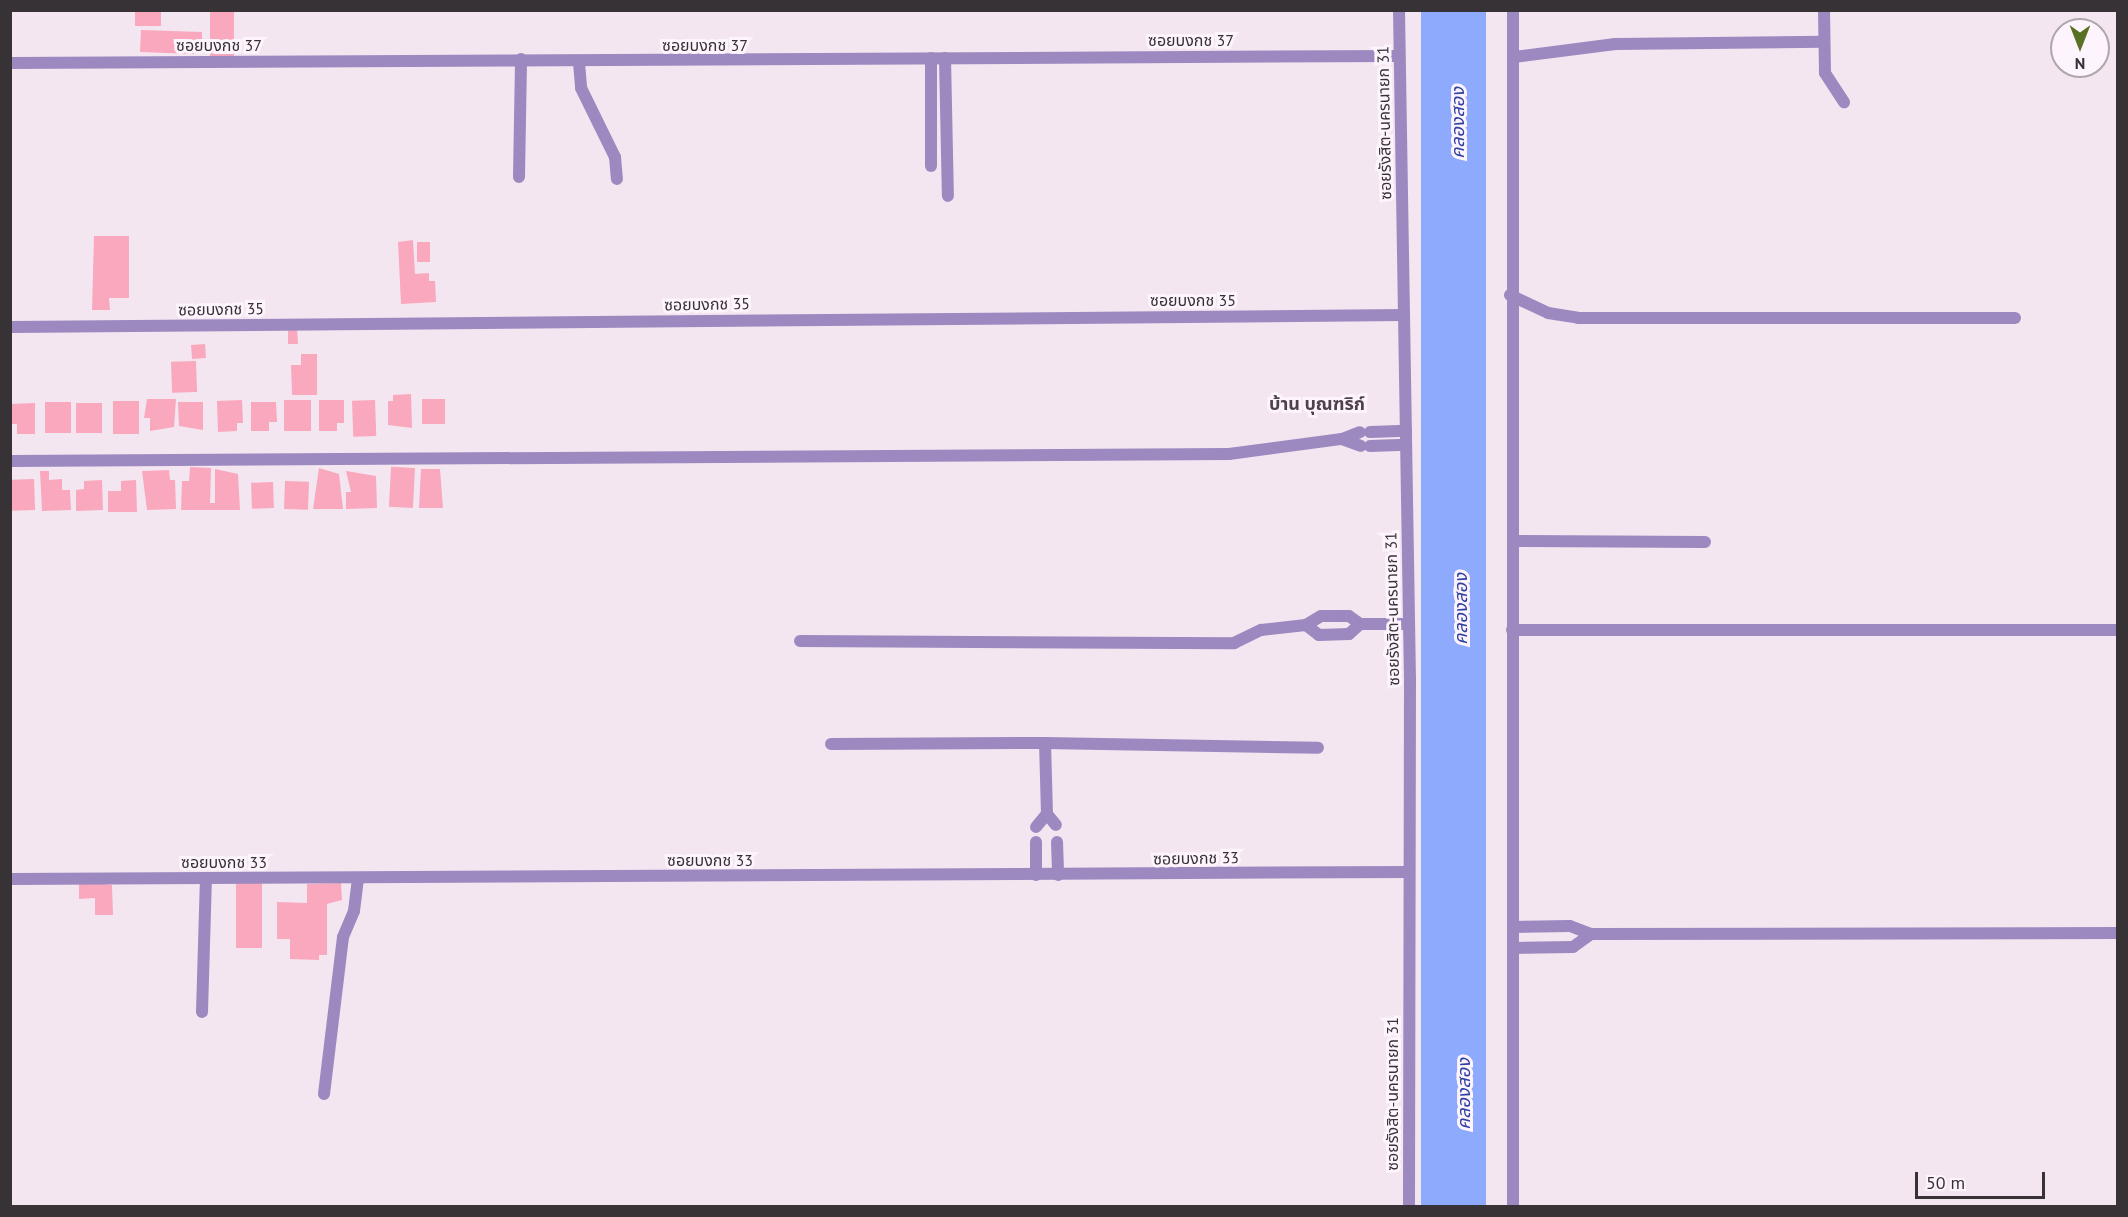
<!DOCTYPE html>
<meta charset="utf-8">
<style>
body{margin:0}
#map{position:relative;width:2128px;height:1217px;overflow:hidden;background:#f3e6f0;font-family:"PT Sans","Noto Sans Thai",sans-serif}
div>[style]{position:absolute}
.water>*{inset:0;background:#8eaafd;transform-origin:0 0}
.building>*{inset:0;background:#f9a8be;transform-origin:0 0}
.minor>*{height:12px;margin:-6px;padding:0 6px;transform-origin:6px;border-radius:6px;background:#9c89c0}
.tertiary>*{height:12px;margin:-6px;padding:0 6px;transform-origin:6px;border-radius:6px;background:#9c89c0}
span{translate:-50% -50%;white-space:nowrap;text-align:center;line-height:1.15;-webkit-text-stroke:6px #fef4fd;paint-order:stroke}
.street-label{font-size:16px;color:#373236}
.water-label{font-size:18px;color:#2d42a0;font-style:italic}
.neighbourhood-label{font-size:18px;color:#4d434c;font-weight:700}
.frame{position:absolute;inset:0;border:12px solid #373236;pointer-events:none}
.north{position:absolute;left:2050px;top:18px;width:60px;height:60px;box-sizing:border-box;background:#fef4fd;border:2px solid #aea6ad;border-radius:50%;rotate:180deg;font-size:16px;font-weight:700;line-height:24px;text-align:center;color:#373236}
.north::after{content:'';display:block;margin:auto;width:21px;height:27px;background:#587225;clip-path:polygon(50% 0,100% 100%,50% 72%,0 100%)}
.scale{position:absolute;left:1915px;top:1172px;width:130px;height:27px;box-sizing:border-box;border:3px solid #373236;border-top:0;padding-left:8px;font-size:18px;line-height:21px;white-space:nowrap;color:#373236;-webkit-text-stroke:4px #fef4fd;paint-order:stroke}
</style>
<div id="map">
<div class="water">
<div style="left:1421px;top:11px;width:65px;height:1195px"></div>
</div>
<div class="building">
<div style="left:135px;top:10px;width:26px;height:16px"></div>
<div style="left:210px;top:10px;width:24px;height:46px"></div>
<div style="clip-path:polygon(141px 30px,202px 32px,202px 48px,194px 48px,194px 54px,140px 52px)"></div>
<div style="clip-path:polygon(94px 236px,129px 236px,129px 298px,109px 298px,110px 310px,92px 310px)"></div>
<div style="clip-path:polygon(413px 240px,415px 274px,429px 273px,429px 281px,435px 281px,436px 302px,401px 304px,398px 242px)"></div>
<div style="left:417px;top:242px;width:13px;height:20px"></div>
<div style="clip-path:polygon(297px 328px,298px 344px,288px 344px,288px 329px)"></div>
<div style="left:205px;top:344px;width:14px;height:14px;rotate:86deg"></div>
<div style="clip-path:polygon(301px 354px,317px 354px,317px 395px,292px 395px,291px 365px,301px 365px)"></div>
<div style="left:196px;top:361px;width:31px;height:25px;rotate:88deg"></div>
<div style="clip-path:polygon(411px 394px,412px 428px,388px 425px,388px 401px,393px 401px,393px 395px)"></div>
<div style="clip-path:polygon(147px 399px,176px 399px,174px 427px,150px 431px,150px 418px,144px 418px)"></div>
<div style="left:445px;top:399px;width:25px;height:23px;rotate:90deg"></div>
<div style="clip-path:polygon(242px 400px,243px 423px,237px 423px,237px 431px,218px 432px,217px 401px)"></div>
<div style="left:284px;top:400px;width:27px;height:31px"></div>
<div style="clip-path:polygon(319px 400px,344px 400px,344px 423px,337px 423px,337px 431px,319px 431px)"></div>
<div style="left:375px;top:400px;width:36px;height:23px;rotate:88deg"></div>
<div style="left:113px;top:401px;width:26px;height:33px"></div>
<div style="left:45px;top:402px;width:26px;height:31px"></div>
<div style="clip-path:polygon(178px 402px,203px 402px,203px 430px,179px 426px)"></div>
<div style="clip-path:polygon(251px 402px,276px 402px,277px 422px,269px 422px,269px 431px,251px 431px)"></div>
<div style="clip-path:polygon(35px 403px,35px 434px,17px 434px,17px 424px,10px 424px,10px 404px)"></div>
<div style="left:76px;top:403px;width:26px;height:30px"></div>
<div style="clip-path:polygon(190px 467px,211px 468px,210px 503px,215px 503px,215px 469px,238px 474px,240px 510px,181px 510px,182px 481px,189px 481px)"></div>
<div style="clip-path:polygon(319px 468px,339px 474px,343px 509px,313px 509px)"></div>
<div style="left:415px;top:468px;width:40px;height:24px;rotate:93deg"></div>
<div style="clip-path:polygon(421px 469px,440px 469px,443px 508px,419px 508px)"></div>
<div style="clip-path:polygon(169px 470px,170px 480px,175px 480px,176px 509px,147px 510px,142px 471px)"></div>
<div style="clip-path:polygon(40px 471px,49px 471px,49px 480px,62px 479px,62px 490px,70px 490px,71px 510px,42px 511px)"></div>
<div style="clip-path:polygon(346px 471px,376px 476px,377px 508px,346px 509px,346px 492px,351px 492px)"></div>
<div style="left:34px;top:479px;width:31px;height:24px;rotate:88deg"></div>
<div style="clip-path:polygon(102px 480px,103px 510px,76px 511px,76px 490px,84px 489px,84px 481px)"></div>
<div style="clip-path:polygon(136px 480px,137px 512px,108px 512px,108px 491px,121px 491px,121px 481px)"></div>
<div style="left:285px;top:481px;width:24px;height:28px;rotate:2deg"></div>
<div style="left:273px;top:482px;width:26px;height:22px;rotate:88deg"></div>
<div style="clip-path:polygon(79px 881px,112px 885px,113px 915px,95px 915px,95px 898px,79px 899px)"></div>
<div style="left:236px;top:881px;width:26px;height:67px"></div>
<div style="clip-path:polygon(341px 883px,342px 900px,327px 904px,327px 955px,319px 955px,319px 960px,290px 959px,290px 939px,277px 939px,277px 902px,307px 903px,307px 884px)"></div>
</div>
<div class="minor">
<div style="left:1824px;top:10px;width:63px;rotate:89.1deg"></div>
<div style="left:1825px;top:73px;width:35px;rotate:57deg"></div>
<div style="left:1514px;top:57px;width:102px;rotate:-7.3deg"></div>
<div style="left:1615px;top:44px;width:208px;rotate:-0.6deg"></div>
<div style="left:945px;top:58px;width:138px;rotate:88.8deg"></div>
<div style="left:10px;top:63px;width:1389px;rotate:-0.29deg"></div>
<div style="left:579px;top:63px;width:25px;rotate:85deg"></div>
<div style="left:581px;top:88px;width:77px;rotate:63.8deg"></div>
<div style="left:615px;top:157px;width:22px;rotate:85deg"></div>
<div style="left:931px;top:166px;width:108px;rotate:-90deg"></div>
<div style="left:519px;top:177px;width:118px;rotate:-89deg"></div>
<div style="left:1510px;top:295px;width:42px;rotate:25.3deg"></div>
<div style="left:1548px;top:313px;width:30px;rotate:9deg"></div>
<div style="left:1578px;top:318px;width:437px"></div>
<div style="left:10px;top:327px;width:1394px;rotate:-0.49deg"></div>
<div style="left:1370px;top:432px;width:36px;rotate:-2deg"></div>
<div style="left:1342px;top:439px;width:20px;rotate:20deg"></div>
<div style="left:1370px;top:446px;width:36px;rotate:-2deg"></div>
<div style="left:10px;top:461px;width:1219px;rotate:-0.33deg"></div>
<div style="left:1229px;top:454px;width:114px;rotate:-7.6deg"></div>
<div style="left:1342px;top:439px;width:19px;rotate:-21deg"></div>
<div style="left:1513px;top:541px;width:192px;rotate:0.3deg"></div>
<div style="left:1306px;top:625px;width:16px;rotate:38deg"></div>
<div style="left:1319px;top:635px;width:30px;rotate:-2deg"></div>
<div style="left:1349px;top:634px;width:15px;rotate:-42deg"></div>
<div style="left:1512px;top:630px;width:606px"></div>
<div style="left:800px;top:641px;width:434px;rotate:0.3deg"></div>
<div style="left:1234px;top:643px;width:30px;rotate:-26deg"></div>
<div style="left:1261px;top:630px;width:45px;rotate:-6.3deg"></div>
<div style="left:1306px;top:625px;width:17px;rotate:-31deg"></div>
<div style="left:1321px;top:616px;width:28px"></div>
<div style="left:1349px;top:616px;width:14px;rotate:36deg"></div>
<div style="left:1360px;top:624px;width:48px"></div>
<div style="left:831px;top:744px;width:214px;rotate:-0.3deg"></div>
<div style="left:1047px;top:814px;width:71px;rotate:-91.6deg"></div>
<div style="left:1045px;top:743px;width:273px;rotate:1deg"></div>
<div style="left:1036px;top:827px;width:17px;rotate:-50deg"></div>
<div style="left:1047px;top:814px;width:14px;rotate:51deg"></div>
<div style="left:1057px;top:842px;width:33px;rotate:88deg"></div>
<div style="left:1036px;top:875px;width:33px;rotate:-90deg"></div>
<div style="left:10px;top:879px;width:1399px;rotate:-0.29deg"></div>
<div style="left:1514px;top:927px;width:56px;rotate:-1deg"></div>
<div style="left:1570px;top:926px;width:22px;rotate:21deg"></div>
<div style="left:1591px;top:934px;width:527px;rotate:-0.11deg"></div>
<div style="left:1514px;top:948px;width:59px;rotate:-1deg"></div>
<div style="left:1573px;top:947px;width:22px;rotate:-36deg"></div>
<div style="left:202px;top:1012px;width:133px;rotate:-88.3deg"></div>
<div style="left:324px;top:1094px;width:158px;rotate:-83.1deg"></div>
<div style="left:343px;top:937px;width:28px;rotate:-67deg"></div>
<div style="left:354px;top:911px;width:33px;rotate:-83deg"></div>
</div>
<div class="tertiary">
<div style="left:1399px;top:10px;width:669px;rotate:89.06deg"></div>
<div style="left:1410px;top:679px;width:527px;rotate:90.11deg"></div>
<div style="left:1513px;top:1206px;width:1196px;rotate:-90deg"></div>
</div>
<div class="street-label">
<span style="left:1191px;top:40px">ซอยบงกช 37</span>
<span style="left:219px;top:45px">ซอยบงกช 37</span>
<span style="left:705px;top:45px">ซอยบงกช 37</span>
<span style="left:1384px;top:123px;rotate:-91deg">ซอยรังสิต-นครนายก 31</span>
<span style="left:1193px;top:300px">ซอยบงกช 35</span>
<span style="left:707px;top:304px;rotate:-1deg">ซอยบงกช 35</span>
<span style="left:221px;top:309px;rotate:-1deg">ซอยบงกช 35</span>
<span style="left:1392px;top:609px;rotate:-91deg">ซอยรังสิต-นครนายก 31</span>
<span style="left:1196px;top:858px;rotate:-1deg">ซอยบงกช 33</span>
<span style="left:710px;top:860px">ซอยบงกช 33</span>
<span style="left:224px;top:862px">ซอยบงกช 33</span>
<span style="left:1392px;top:1094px;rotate:-90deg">ซอยรังสิต-นครนายก 31</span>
</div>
<div class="water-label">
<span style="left:1458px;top:123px;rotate:-90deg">คลองสอง</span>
<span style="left:1461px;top:609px;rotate:-90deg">คลองสอง</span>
<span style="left:1464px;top:1094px;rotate:-90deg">คลองสอง</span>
</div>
<div class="neighbourhood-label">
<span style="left:1317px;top:404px">บ้าน บุณฑริก์</span>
</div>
<div class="frame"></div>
<div class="north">N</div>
<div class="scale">50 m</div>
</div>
